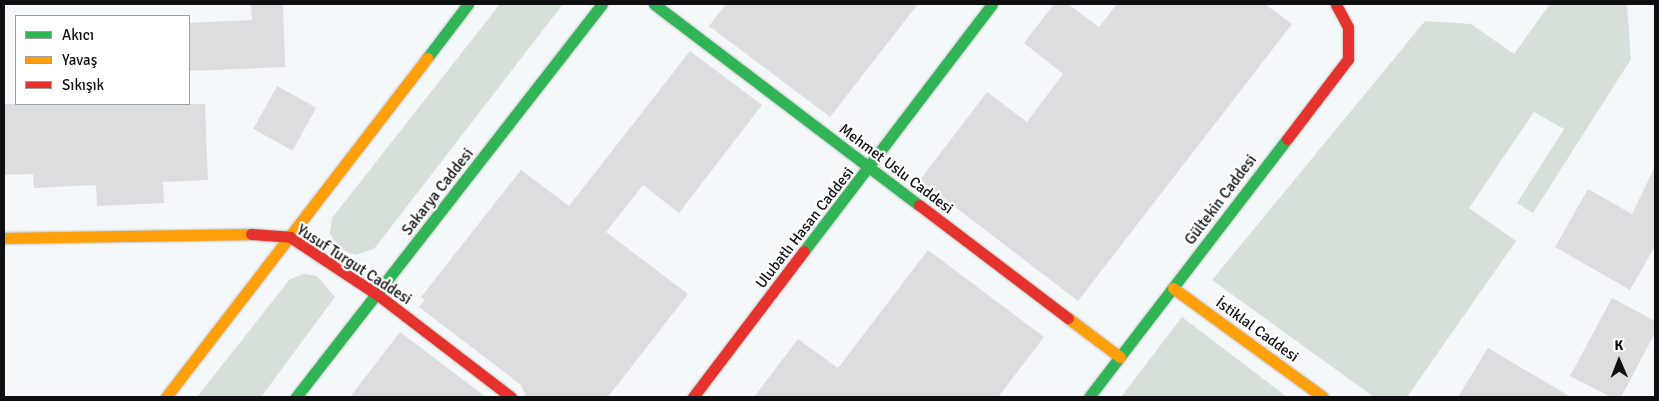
<!DOCTYPE html>
<meta charset="utf-8">
<style>
body{margin:0}
#map{position:relative;width:1659px;height:401px;overflow:hidden;background:#f5f8fa;font-family:Signika,sans-serif}
div>[style]{position:absolute}
.green>*{inset:0;background:#d6dfd8}
.building>*{inset:0;background:#dbdddf;transform-origin:0 0}
.roads{filter:drop-shadow(0 0 1px #c1c3c4) drop-shadow(0 0 1px #c1c3c4)}
.fast>*{height:11px;margin:-5.5px;padding:0 5.5px;transform-origin:5.5px;border-radius:5.5px;background:#30b455}
.slow>*{height:11px;margin:-5.5px;padding:0 5.5px;transform-origin:5.5px;border-radius:5.5px;background:#ff9f0a}
.jam>*{height:11px;margin:-5.5px;padding:0 5.5px;transform-origin:5.5px;border-radius:5.5px;background:#e5322d}
span{translate:-50% -50%;white-space:nowrap;text-align:center;line-height:1.15;-webkit-text-stroke:4.5px #fff;paint-order:stroke}
.street-label{font-size:15px;color:#0e0f11}
.frame{position:absolute;inset:0;border:5px solid #0e0f11;pointer-events:none}
.legend{position:absolute;left:15px;top:15px;width:175px;height:90px;box-sizing:border-box;background:#fff;border:1px solid #9f9fa0;margin:0;padding:6px 9px;list-style:none;font-size:15px;color:#0e0f11}
.legend li{display:flex;align-items:center;gap:10px;height:25px}
.legend b{width:25px;border:1px solid #9f9fa0}
.north{position:absolute;left:1594px;top:336px;width:50px;height:50px;-webkit-text-stroke:4px #fff;paint-order:stroke;rotate:359deg;font-size:14px;font-weight:700;line-height:20px;text-align:center;color:#0e0f11}
.north::after{content:'';display:block;margin:auto;width:18px;height:22px;background:#0e0f11;clip-path:polygon(50% 0,100% 100%,50% 72%,0 100%)}
</style>
<div id="map">
<div class="green">
<div style="clip-path:polygon(500px 4px,563px 4px,374px 249px,355px 255px,338px 248px,330px 233px,332px 218px)"></div>
<div style="clip-path:polygon(1550px 4px,1627px 4px,1631px 59px,1533px 213px,1517px 203px,1564px 129px,1534px 112px,1469px 208px,1516px 241px,1407px 397px,1374px 397px,1212px 280px,1425px 21px,1471px 24px,1514px 54px)"></div>
<div style="clip-path:polygon(304px 274px,317px 276px,335px 297px,261px 397px,197px 397px,290px 279px)"></div>
<div style="clip-path:polygon(1182px 317px,1287px 397px,1121px 397px)"></div>
</div>
<div class="building">
<div style="clip-path:polygon(251px 4px,283px 4px,285px 67px,189px 71px,189px 23px,252px 20px)"></div>
<div style="clip-path:polygon(726px 4px,918px 4px,830px 117px,709px 26px)"></div>
<div style="clip-path:polygon(1054px 4px,1068px 4px,1099px 27px,1117px 4px,1265px 4px,1292px 24px,1078px 301px,920px 180px,987px 92px,1027px 122px,1063px 74px,1024px 43px)"></div>
<div style="clip-path:polygon(690px 51px,762px 105px,679px 213px,643px 185px,606px 232px,688px 294px,608px 397px,526px 397px,521px 385px,419px 307px,425px 300px,421px 297px,521px 170px,569px 206px)"></div>
<div style="left:277px;top:86px;width:45px;height:49px;rotate:29deg"></div>
<div style="clip-path:polygon(4px 104px,205px 104px,208px 180px,163px 182px,164px 203px,97px 206px,96px 185px,34px 188px,33px 174px,4px 175px)"></div>
<div style="clip-path:polygon(1655px 166px,1655px 246px,1630px 290px,1555px 247px,1588px 189px,1632px 214px)"></div>
<div style="clip-path:polygon(928px 250px,1044px 337px,998px 397px,754px 397px,798px 339px,838px 368px)"></div>
<div style="clip-path:polygon(1612px 298px,1655px 321px,1655px 333px,1621px 397px,1611px 397px,1570px 376px)"></div>
<div style="clip-path:polygon(400px 332px,486px 397px,350px 397px)"></div>
<div style="clip-path:polygon(1488px 348px,1571px 397px,1458px 397px)"></div>
</div>
<div class="roads">
<div class="fast">
<div style="left:654px;top:4px;width:333px;rotate:37.2deg"></div>
<div style="left:427px;top:58px;width:68px;rotate:-52.8deg"></div>
<div style="left:804px;top:251px;width:310px;rotate:-52.7deg"></div>
<div style="left:296px;top:397px;width:498px;rotate:-52.1deg"></div>
<div style="left:1089px;top:397px;width:325px;rotate:-52.5deg"></div>
</div>
<div class="slow">
<div style="left:4px;top:238px;width:247px;rotate:-0.9deg"></div>
<div style="left:1173px;top:288px;width:185px;rotate:36deg"></div>
<div style="left:1068px;top:318px;width:65px;rotate:36.9deg"></div>
<div style="left:166px;top:397px;width:428px;rotate:-52.4deg"></div>
</div>
<div class="jam">
<div style="left:1287px;top:139px;width:101px;rotate:-52.7deg"></div>
<div style="left:1348px;top:59px;width:32px;rotate:-90deg"></div>
<div style="left:1348px;top:27px;width:26px;rotate:-118deg"></div>
<div style="left:919px;top:205px;width:187px;rotate:37.2deg"></div>
<div style="left:251px;top:234px;width:39px;rotate:4deg"></div>
<div style="left:290px;top:237px;width:105px;rotate:33.4deg"></div>
<div style="left:378px;top:295px;width:168px;rotate:37.5deg"></div>
<div style="left:693px;top:397px;width:183px;rotate:-52.8deg"></div>
</div>
</div>
<div class="street-label">
<span style="left:896px;top:169px;rotate:37deg">Mehmet Uslu Caddesi</span>
<span style="left:438px;top:192px;rotate:-52deg">Sakarya Caddesi</span>
<span style="left:1221px;top:200px;rotate:-53deg">Gültekin Caddesi</span>
<span style="left:805px;top:228px;rotate:-52deg">Ulubatlı Hasan Caddesi</span>
<span style="left:354px;top:265px;rotate:33deg">Yusuf Turgut Caddesi</span>
<span style="left:1257px;top:330px;rotate:36deg">İstiklal Caddesi</span>
</div>
<div class="frame"></div>
<ul class="legend">
<li><b style="height:6px;background:#30b455"></b>Akıcı</li>
<li><b style="height:6px;background:#ff9f0a"></b>Yavaş</li>
<li><b style="height:6px;background:#e5322d"></b>Sıkışık</li>
</ul>
<div class="north">K</div>
</div>
